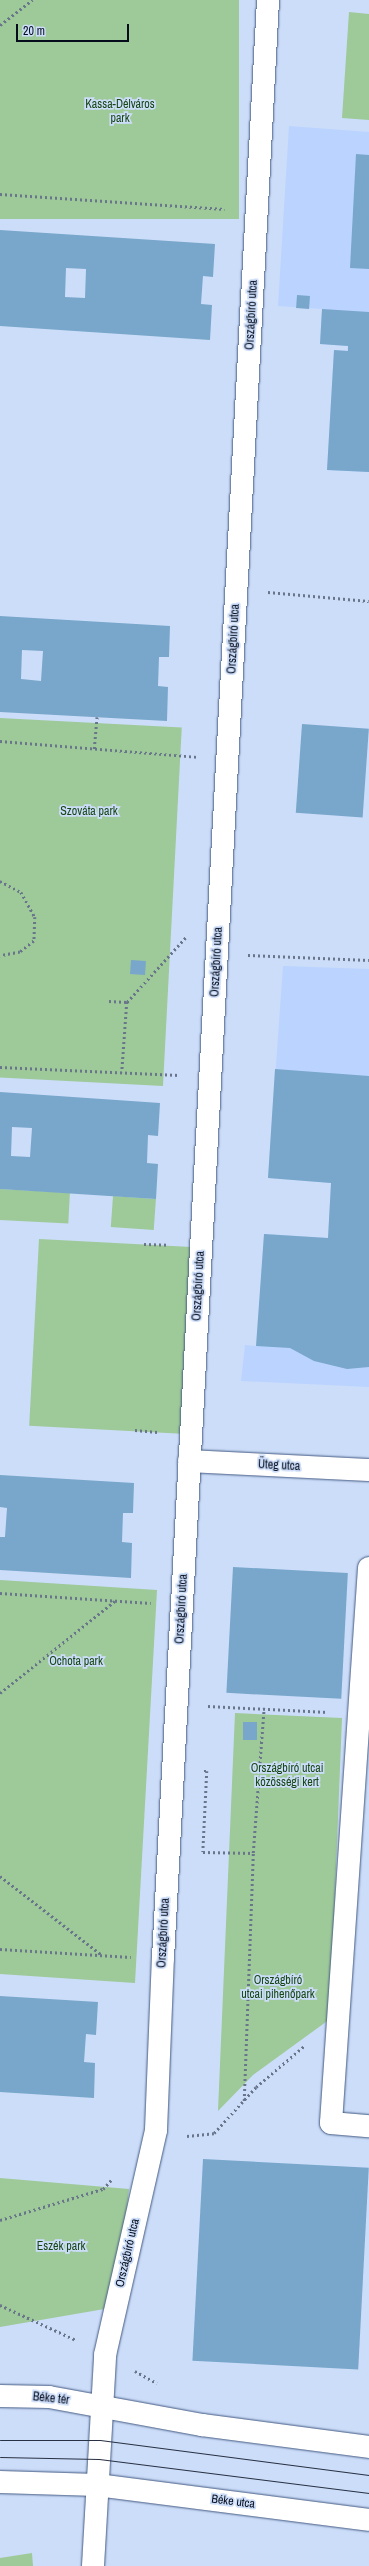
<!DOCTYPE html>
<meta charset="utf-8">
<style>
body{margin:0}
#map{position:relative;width:369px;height:2566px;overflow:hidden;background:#ccddf9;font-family:"Archivo Narrow",sans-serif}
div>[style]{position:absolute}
.built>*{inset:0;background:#bbd3ff}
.green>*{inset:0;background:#9ec999;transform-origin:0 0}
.building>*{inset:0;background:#78a7cb;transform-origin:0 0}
.path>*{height:2.5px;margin-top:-1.25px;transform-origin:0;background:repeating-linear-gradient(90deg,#69758b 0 2px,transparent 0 5px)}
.roads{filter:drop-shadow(0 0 1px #435a82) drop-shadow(0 0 1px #435a82)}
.minor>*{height:22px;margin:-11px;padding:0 11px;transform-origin:11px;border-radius:11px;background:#fff}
.major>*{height:22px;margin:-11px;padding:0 11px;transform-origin:11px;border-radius:11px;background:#fff}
.tram>*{height:1px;margin:-0.5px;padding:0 0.5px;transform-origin:0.5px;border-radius:0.5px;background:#283143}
span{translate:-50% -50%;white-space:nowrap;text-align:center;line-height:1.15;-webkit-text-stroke:3.5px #ccddf9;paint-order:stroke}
.park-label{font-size:12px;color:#174613}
.street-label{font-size:12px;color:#050c1c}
.scale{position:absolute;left:16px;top:24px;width:113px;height:18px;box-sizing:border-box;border:2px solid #050c1c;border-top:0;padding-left:5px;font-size:12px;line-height:14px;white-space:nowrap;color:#050c1c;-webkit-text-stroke:3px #ccddf9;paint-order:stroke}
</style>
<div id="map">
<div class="built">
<div style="clip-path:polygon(289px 126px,369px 132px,369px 472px,327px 470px,334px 350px,347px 351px,348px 346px,320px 344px,322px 309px,278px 306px)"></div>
<div style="clip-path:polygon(283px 966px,369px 969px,369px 1387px,241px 1381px,245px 1345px,257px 1346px,264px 1234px,328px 1238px,331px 1183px,268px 1178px)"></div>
</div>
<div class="green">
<div style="left:0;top:0;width:239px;height:219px"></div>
<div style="clip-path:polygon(349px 12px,369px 14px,369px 120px,342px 118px)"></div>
<div style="left:0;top:718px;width:182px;height:359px;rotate:3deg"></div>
<div style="left:0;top:1189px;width:70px;height:31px;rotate:3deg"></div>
<div style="left:113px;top:1196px;width:43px;height:31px;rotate:4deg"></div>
<div style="left:39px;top:1239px;width:162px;height:187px;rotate:3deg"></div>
<div style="clip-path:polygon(0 1580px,157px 1590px,135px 1983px,0 1974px)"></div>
<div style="clip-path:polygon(235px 1713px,342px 1718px,330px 2019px,253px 2075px,218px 2111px)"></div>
<div style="clip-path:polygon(0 2178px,129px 2189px,116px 2307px,0 2327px)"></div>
<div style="clip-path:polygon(32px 2553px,33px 2566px,0 2566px,0 2558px)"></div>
</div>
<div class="building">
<div style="clip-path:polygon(356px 154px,369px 155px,369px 269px,350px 268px)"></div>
<div style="clip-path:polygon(evenodd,0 230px,215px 244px,213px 277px,203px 276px,201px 304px,212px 305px,210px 340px,0 326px,0 230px,66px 268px,86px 269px,85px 298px,65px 297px,66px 268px)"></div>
<div style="left:297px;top:295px;width:13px;height:13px;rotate:4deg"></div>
<div style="clip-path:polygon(322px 309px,369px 312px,369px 472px,327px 470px,334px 350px,348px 351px,348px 346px,320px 344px)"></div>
<div style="clip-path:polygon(evenodd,0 616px,170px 626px,169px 657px,159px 657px,158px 686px,168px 687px,167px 721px,0 712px,0 616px,22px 650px,43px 651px,41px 681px,21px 679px,22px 650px)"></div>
<div style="left:302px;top:724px;width:67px;height:89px;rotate:4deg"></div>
<div style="left:131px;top:960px;width:15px;height:14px;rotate:4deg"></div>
<div style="clip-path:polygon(275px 1069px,369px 1076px,369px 1367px,347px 1369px,314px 1361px,290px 1348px,256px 1346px,264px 1234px,328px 1238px,331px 1183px,268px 1178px)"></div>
<div style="clip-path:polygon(evenodd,0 1092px,160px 1103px,158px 1136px,148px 1135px,147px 1163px,158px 1164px,156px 1199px,0 1189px,0 1092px,12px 1127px,32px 1128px,30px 1157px,11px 1156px,12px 1127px)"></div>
<div style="clip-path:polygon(0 1475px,134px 1483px,133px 1513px,123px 1513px,122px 1542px,132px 1543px,131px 1578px,0 1570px,0 1537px,5px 1537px,7px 1508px,0 1507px)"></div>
<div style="left:233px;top:1567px;width:115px;height:126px;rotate:3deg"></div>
<div style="left:243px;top:1722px;width:14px;height:18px"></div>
<div style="clip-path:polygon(0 1996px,98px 2002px,96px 2035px,86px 2034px,84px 2062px,95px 2063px,94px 2098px,0 2092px)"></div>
<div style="left:203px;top:2159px;width:166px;height:202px;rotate:3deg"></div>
</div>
<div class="path">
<div style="left:0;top:25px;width:41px;rotate:-38deg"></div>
<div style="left:0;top:194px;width:225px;rotate:3.8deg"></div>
<div style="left:268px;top:592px;width:101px;rotate:5.1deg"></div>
<div style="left:0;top:741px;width:198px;rotate:4.6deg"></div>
<div style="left:94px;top:749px;width:32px;rotate:-85deg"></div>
<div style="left:0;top:881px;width:24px;rotate:28deg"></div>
<div style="left:21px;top:892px;width:29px;rotate:61deg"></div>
<div style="left:35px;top:917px;width:24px;rotate:92deg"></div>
<div style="left:34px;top:941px;width:18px;rotate:142deg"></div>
<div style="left:20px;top:952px;width:20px;rotate:169deg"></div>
<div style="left:248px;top:955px;width:121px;rotate:2.4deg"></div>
<div style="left:109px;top:1001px;width:18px;rotate:3deg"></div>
<div style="left:127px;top:1002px;width:70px;rotate:94.1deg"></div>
<div style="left:127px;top:1002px;width:88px;rotate:-47.8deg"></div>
<div style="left:0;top:1067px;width:179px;rotate:2.6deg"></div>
<div style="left:144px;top:1244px;width:25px;rotate:2deg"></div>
<div style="left:135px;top:1430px;width:25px;rotate:5deg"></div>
<div style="left:0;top:1593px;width:151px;rotate:3.8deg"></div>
<div style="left:0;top:1693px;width:147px;rotate:-38.7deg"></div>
<div style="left:208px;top:1706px;width:120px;rotate:2.9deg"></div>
<div style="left:204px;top:1771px;width:3px"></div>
<div style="left:207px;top:1771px;width:81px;rotate:92.8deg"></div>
<div style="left:203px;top:1852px;width:50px;rotate:1.1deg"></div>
<div style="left:0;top:1876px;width:129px;rotate:37.8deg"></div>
<div style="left:0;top:1949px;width:131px;rotate:3.5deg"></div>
<div style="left:244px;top:2101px;width:248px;rotate:-87.9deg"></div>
<div style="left:253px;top:1853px;width:145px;rotate:-85.7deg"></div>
<div style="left:187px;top:2136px;width:27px;rotate:-6deg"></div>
<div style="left:214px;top:2133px;width:62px;rotate:-47.6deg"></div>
<div style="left:256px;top:2087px;width:63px;rotate:-40.5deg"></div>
<div style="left:0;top:2220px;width:108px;rotate:-16.8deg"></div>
<div style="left:103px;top:2189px;width:12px;rotate:-48deg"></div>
<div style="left:0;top:2305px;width:84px;rotate:24.7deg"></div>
<div style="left:135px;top:2371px;width:25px;rotate:29deg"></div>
</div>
<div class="roads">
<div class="minor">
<div style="left:189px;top:1461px;width:180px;rotate:2.9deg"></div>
<div style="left:369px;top:1568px;width:556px;rotate:93.92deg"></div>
<div style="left:331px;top:2123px;width:38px;rotate:5deg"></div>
<div style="left:93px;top:2566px;width:211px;rotate:-86.7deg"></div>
<div style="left:105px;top:2355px;width:231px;rotate:-77.2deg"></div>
<div style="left:156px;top:2130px;width:172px;rotate:-87.7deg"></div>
<div style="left:163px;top:1958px;width:1961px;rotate:-86.93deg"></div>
</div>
<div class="major">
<div style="left:0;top:2396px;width:49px;rotate:1.2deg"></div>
<div style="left:49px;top:2397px;width:156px;rotate:10.4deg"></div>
<div style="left:202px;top:2425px;width:168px;rotate:7.5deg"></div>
<div style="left:0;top:2482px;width:97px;rotate:1.8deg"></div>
<div style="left:97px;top:2485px;width:274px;rotate:7.3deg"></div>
</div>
</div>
<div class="tram">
<div style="left:0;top:2440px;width:100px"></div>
<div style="left:100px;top:2440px;width:271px;rotate:7.4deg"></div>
<div style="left:0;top:2457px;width:99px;rotate:1.2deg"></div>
<div style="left:99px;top:2459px;width:272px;rotate:7.2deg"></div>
</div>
<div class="park-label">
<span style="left:120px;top:112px">Kassa-Délváros<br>park</span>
<span style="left:89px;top:812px">Szováta park</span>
<span style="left:76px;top:1662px">Ochota park</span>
<span style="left:287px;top:1776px">Országbíró utcai<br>közösségi kert</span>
<span style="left:278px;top:1988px">Országbíró<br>utcai pihenőpark</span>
<span style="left:61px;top:2247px">Eszék park</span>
</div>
<div class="street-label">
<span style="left:252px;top:315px;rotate:-87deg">Országbíró utca</span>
<span style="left:234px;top:639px;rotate:-87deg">Országbíró utca</span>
<span style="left:217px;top:962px;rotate:-87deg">Országbíró utca</span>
<span style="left:199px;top:1286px;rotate:-87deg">Országbíró utca</span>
<span style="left:279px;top:1466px;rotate:3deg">Üteg utca</span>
<span style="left:182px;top:1609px;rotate:-87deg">Országbíró utca</span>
<span style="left:164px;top:1933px;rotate:-87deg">Országbíró utca</span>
<span style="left:128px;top:2253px;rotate:-77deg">Országbíró utca</span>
<span style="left:51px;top:2399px;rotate:6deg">Béke tér</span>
<span style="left:233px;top:2502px;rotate:7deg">Béke utca</span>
</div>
<div class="scale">20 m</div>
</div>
